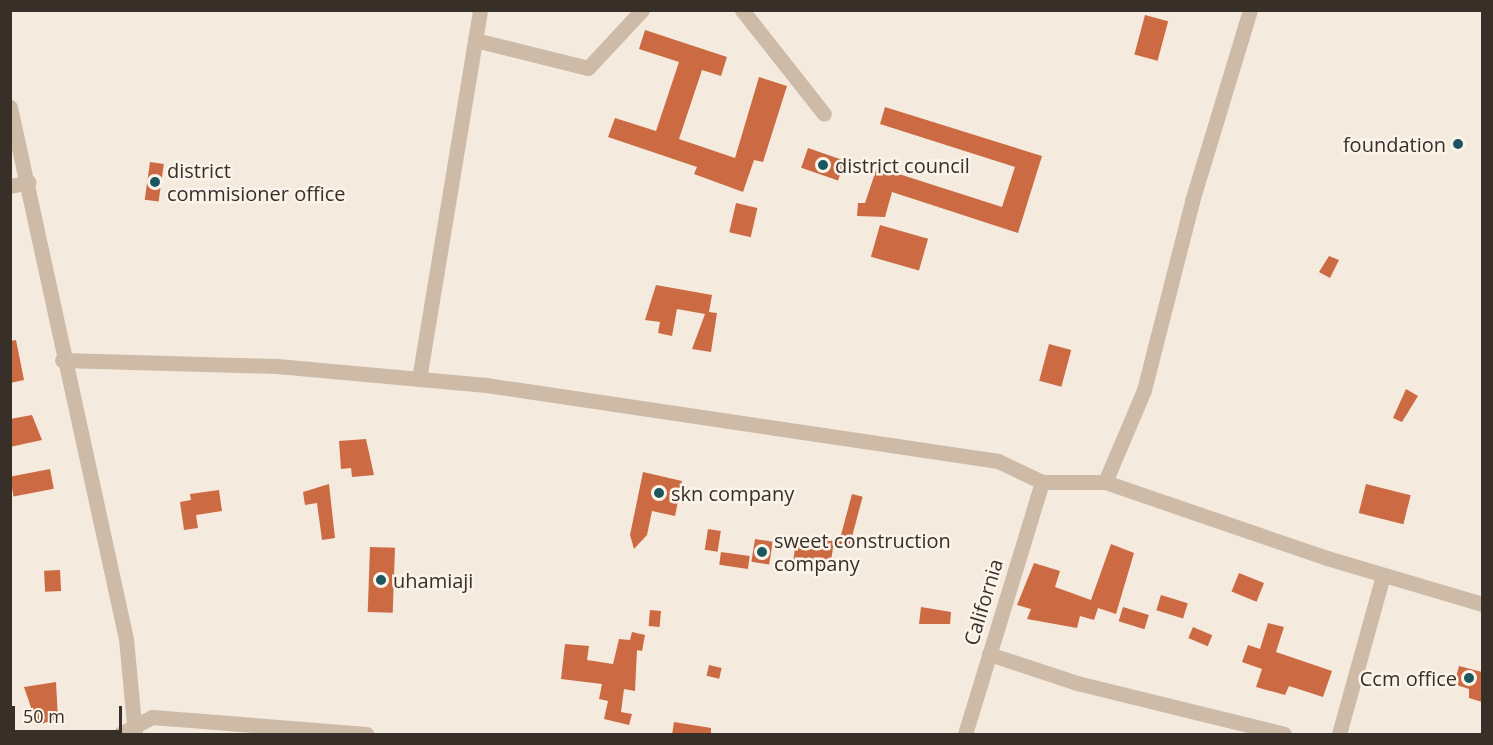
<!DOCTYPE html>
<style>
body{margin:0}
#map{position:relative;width:1493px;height:745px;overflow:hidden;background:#f4eadd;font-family:"Open Sans",sans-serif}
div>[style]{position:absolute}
.building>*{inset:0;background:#cc6b43;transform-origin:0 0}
.minor>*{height:15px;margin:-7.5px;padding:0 7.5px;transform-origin:7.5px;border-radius:7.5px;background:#cdbba8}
.dots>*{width:16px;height:16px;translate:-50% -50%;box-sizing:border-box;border:3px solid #fbf4ea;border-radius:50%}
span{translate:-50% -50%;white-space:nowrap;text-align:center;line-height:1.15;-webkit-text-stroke:5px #fbf4ea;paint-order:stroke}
.poi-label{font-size:20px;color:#392f29}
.right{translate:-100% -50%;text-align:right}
.left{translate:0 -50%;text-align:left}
.street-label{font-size:20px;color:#392f29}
.frame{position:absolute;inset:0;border:12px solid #392f29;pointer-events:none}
.scale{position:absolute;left:12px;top:706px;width:110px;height:27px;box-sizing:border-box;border:3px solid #392f29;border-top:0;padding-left:8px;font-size:18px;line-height:21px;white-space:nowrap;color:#392f29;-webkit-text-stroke:4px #fbf4ea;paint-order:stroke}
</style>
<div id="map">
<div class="building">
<div style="left:1145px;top:15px;width:24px;height:41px;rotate:15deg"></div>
<div style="clip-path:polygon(645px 30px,727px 57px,721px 76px,702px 70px,679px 139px,735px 158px,759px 77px,787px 86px,763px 162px,754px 160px,743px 192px,694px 174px,697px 167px,608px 137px,615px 118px,656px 131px,679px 62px,639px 49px)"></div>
<div style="clip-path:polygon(885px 107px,1042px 156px,1018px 233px,892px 192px,885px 217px,857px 216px,858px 203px,865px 203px,877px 167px,1002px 207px,1015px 167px,880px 124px)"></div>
<div style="left:808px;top:148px;width:39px;height:21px;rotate:19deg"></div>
<div style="left:150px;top:162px;width:14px;height:38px;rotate:8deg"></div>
<div style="left:736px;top:203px;width:22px;height:30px;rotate:13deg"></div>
<div style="left:880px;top:225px;width:50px;height:33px;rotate:16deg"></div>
<div style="clip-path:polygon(1329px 256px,1339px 260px,1330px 278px,1319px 272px)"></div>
<div style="clip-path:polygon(656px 285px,712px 295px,709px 312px,717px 313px,711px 352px,692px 349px,705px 314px,677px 309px,672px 336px,658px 333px,660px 322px,645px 320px)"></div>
<div style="clip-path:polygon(16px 340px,24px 380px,10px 383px,10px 341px)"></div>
<div style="left:1049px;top:344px;width:23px;height:38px;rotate:15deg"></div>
<div style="clip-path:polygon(1406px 389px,1418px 396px,1402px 422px,1393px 418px)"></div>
<div style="clip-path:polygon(32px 415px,42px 440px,10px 447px,10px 419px)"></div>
<div style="clip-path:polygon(366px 439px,374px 475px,352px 477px,351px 468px,341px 469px,339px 441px)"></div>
<div style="left:50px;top:469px;width:20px;height:41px;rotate:79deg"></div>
<div style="clip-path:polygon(643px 472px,682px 481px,675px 516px,652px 511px,647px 535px,634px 549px,630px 535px)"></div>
<div style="clip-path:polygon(329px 484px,335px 538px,322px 540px,317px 503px,305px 505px,303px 492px)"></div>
<div style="left:1366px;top:484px;width:46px;height:30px;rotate:14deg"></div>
<div style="clip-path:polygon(219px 490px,222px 511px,196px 515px,198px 528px,184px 530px,180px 502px,191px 500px,190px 494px)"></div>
<div style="left:852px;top:494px;width:11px;height:54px;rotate:15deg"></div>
<div style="left:708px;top:529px;width:13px;height:21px;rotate:9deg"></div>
<div style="clip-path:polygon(815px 538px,834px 541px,830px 568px,793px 562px,796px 541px,815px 544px)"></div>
<div style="left:755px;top:539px;width:18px;height:23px;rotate:9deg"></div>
<div style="clip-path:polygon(1111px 544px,1134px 553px,1116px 614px,1098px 608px,1094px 620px,1080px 616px,1077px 628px,1027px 619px,1031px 609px,1017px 605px,1034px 563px,1060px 571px,1055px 587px,1091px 600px)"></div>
<div style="left:370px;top:547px;width:25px;height:65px;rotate:2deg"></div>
<div style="left:721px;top:552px;width:29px;height:13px;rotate:8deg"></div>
<div style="left:60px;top:570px;width:21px;height:16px;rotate:87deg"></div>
<div style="left:1239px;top:573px;width:27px;height:20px;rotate:22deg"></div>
<div style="left:1161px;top:595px;width:28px;height:16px;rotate:17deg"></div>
<div style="clip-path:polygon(921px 607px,951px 612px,950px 624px,919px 624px)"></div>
<div style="left:1123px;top:607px;width:27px;height:15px;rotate:17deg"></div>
<div style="left:650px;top:610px;width:11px;height:16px;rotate:5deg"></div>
<div style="clip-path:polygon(1268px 623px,1284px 627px,1276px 652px,1332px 671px,1323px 697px,1289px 686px,1285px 695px,1256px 687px,1262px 669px,1242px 662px,1248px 645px,1260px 649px)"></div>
<div style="left:1193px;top:627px;width:21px;height:12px;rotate:23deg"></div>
<div style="clip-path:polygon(632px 632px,645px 635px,642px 651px,637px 650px,635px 691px,624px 689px,621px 712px,632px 714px,629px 725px,604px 719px,608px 701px,599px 699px,602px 684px,561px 679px,565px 644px,589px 646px,587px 660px,613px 664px,619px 639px,630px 640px)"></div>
<div style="left:709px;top:665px;width:13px;height:11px;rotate:13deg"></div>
<div style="clip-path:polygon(1459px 666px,1482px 672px,1482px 702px,1469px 698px,1469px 689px,1454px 684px)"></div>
<div style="clip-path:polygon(56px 682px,58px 719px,37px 725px,24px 687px)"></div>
<div style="clip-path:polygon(674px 722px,711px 728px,711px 735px,672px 735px)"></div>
</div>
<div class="minor">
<div style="left:742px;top:10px;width:132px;rotate:51.7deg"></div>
<div style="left:475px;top:40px;width:116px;rotate:13.9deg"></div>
<div style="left:588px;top:68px;width:79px;rotate:-47deg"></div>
<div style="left:10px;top:107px;width:544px;rotate:77.7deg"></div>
<div style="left:126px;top:639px;width:95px;rotate:84.6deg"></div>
<div style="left:10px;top:186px;width:19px;rotate:-12deg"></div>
<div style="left:62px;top:360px;width:215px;rotate:1.6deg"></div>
<div style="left:277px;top:366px;width:210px;rotate:5.2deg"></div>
<div style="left:486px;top:385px;width:518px;rotate:8.44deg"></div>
<div style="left:998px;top:461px;width:49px;rotate:25.5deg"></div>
<div style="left:1042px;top:482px;width:63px"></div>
<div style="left:1105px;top:482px;width:235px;rotate:18.9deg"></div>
<div style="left:1327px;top:558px;width:162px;rotate:16.5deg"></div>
<div style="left:419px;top:379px;width:374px;rotate:-80.6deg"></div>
<div style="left:1105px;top:482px;width:100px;rotate:-67deg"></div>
<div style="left:1144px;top:390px;width:195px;rotate:-75.7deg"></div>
<div style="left:1192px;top:201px;width:200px;rotate:-73.1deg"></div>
<div style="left:989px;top:654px;width:93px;rotate:18.2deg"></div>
<div style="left:1077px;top:683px;width:213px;rotate:13.8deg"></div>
<div style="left:120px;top:734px;width:36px;rotate:-28deg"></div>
<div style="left:152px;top:717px;width:215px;rotate:4.5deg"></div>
<div style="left:965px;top:734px;width:264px;rotate:-73deg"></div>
<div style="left:1339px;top:734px;width:165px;rotate:-74.5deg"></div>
</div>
<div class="dots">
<div style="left:1458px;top:144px;background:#1c565e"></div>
<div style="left:823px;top:165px;background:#1c565e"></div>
<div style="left:155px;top:182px;background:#1c565e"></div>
<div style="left:659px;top:493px;background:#1c565e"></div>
<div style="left:762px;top:552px;background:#1c565e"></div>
<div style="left:381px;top:580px;background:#1c565e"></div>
<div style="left:1469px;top:678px;background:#1c565e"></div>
</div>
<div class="poi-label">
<span class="right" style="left:1446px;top:144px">foundation</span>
<span class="left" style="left:835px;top:165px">district council</span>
<span class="left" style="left:167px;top:182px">district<br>commisioner office</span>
<span class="left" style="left:671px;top:493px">skn company</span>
<span class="left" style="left:774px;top:552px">sweet construction<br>company</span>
<span class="left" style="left:393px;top:580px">uhamiaji</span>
<span class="right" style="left:1457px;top:678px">Ccm office</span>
</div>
<div class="street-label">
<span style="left:983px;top:602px;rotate:-73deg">California</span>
</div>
<div class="frame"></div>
<div class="scale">50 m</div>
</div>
